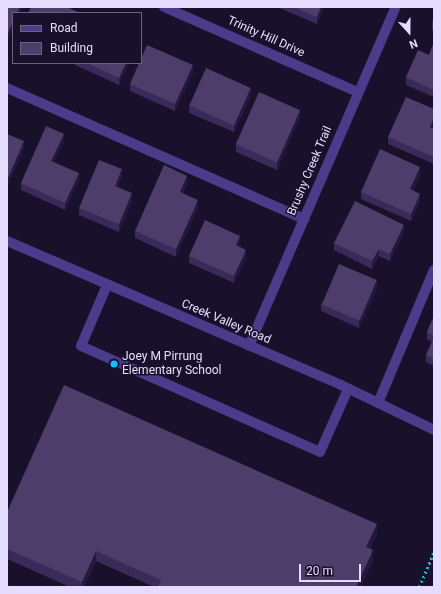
<!DOCTYPE html>
<style>
body{margin:0}
#map{position:relative;width:441px;height:594px;overflow:hidden;background:#19112b;font-family:Roboto,sans-serif}
div>[style]{position:absolute}
.path>*{height:2.5px;margin-top:-1.25px;transform-origin:0;background:repeating-linear-gradient(90deg,#31b2be 0 2px,transparent 0 5px)}
.lane>*{height:10px;margin:-5px;padding:0 5px;transform-origin:5px;border-radius:5px;background:#4a3c8a}
.street>*{height:10px;margin:-5px;padding:0 5px;transform-origin:5px;border-radius:5px;background:#4a3c8a}
.wall>*{inset:0;background:#3a2a59}
.shaded-wall>*{inset:0;background:#25183f}
.building>*{inset:0;background:#4c3d6a;transform-origin:0 0}
.dots>*{width:11px;height:11px;translate:-50% -50%;box-sizing:border-box;border:2px solid #19112b;border-radius:50%}
span{translate:-50% -50%;white-space:nowrap;text-align:center;line-height:1.15;-webkit-text-stroke:3px #19112b;paint-order:stroke}
.street-label{font-size:12px;color:#e5dcff}
.poi-label{font-size:12px;color:#e5dcff}
.left{translate:0 -50%;text-align:left}
.frame{position:absolute;inset:0;border:8px solid #e5dcff;pointer-events:none}
.legend{position:absolute;left:12px;top:12px;width:130px;height:52px;box-sizing:border-box;background:#19112b;border:1px solid #6b6280;margin:0;padding:5px 7px;list-style:none;font-size:12px;color:#e5dcff}
.legend li{display:flex;align-items:center;gap:8px;height:20px}
.legend b{width:20px;border:1px solid #6b6280}
.north{position:absolute;left:389px;top:12px;width:40px;height:40px;-webkit-text-stroke:3px #19112b;paint-order:stroke;rotate:159deg;font-size:11px;font-weight:700;line-height:16px;text-align:center;color:#e5dcff}
.north::after{content:'';display:block;margin:auto;width:14px;height:18px;background:#e5dcff;clip-path:polygon(50% 0,100% 100%,50% 72%,0 100%)}
.scale{position:absolute;left:299px;top:564px;width:62px;height:18px;box-sizing:border-box;border:2px solid #e5dcff;border-top:0;padding-left:5px;font-size:12px;line-height:14px;white-space:nowrap;color:#e5dcff;-webkit-text-stroke:3px #19112b;paint-order:stroke}
</style>
<div id="map">
<div class="path">
<div style="left:419px;top:587px;width:38px;rotate:-67deg"></div>
</div>
<div class="lane">
<div style="left:7px;top:88px;width:325px;rotate:23.8deg"></div>
<div style="left:107px;top:285px;width:66px;rotate:113.1deg"></div>
<div style="left:81px;top:346px;width:261px;rotate:23.9deg"></div>
<div style="left:320px;top:452px;width:69px;rotate:-66deg"></div>
<div style="left:378px;top:403px;width:144px;rotate:-67.2deg"></div>
</div>
<div class="street">
<div style="left:164px;top:7px;width:212px;rotate:23.7deg"></div>
<div style="left:7px;top:241px;width:364px;rotate:23.3deg"></div>
<div style="left:341px;top:385px;width:103px;rotate:25.8deg"></div>
<div style="left:249px;top:346px;width:369px;rotate:-66.6deg"></div>
</div>
<div class="wall">
<div style="clip-path:polygon(277px 7px,324px 7px,317px 24px)"></div>
<div style="clip-path:polygon(434px 18px,434px 31px,432px 30px,432px 22px)"></div>
<div style="clip-path:polygon(434px 42px,434px 97px,406px 85px,406px 77px,429px 55px)"></div>
<div style="clip-path:polygon(75px 63px,129px 63px,119px 85px,75px 65px)"></div>
<div style="clip-path:polygon(193px 72px,175px 111px,130px 91px,130px 84px)"></div>
<div style="clip-path:polygon(251px 96px,234px 132px,189px 113px,189px 105px)"></div>
<div style="clip-path:polygon(300px 117px,277px 170px,236px 152px,236px 144px)"></div>
<div style="clip-path:polygon(433px 128px,434px 129px,434px 164px,388px 144px,388px 137px)"></div>
<div style="clip-path:polygon(7px 134px,24px 148px,8px 185px,7px 185px)"></div>
<div style="clip-path:polygon(64px 141px,54px 162px,79px 180px,65px 210px,21px 190px,21px 183px)"></div>
<div style="clip-path:polygon(420px 175px,413px 191px,420px 201px,411px 221px,361px 199px,361px 192px)"></div>
<div style="clip-path:polygon(122px 176px,117px 187px,132px 201px,119px 232px,79px 215px,79px 208px)"></div>
<div style="clip-path:polygon(187px 183px,183px 193px,198px 207px,176px 257px,135px 238px,135px 231px)"></div>
<div style="clip-path:polygon(404px 232px,390px 261px,379px 256px,372px 269px,334px 250px,334px 243px)"></div>
<div style="clip-path:polygon(240px 243px,238px 246px,246px 257px,234px 283px,189px 263px,189px 256px)"></div>
<div style="clip-path:polygon(377px 288px,359px 328px,321px 311px,321px 304px)"></div>
<div style="clip-path:polygon(434px 316px,434px 366px,426px 362px,426px 355px,432px 342px,427px 339px,427px 332px)"></div>
<div style="clip-path:polygon(7px 512px,377px 534px,370px 549px,373px 560px,361px 587px,154px 587px,96px 561px,84px 587px,70px 587px,7px 559px)"></div>
</div>
<div class="shaded-wall">
<div style="clip-path:polygon(20px 7px,23px 7px,20px 13px,17px 13px)"></div>
<div style="clip-path:polygon(321px 7px,324px 7px,317px 24px,317px 17px)"></div>
<div style="clip-path:polygon(13px 22px,13px 29px,7px 42px,7px 35px)"></div>
<div style="clip-path:polygon(126px 63px,129px 63px,119px 85px,119px 78px)"></div>
<div style="clip-path:polygon(193px 65px,193px 72px,175px 111px,175px 104px)"></div>
<div style="clip-path:polygon(251px 88px,251px 96px,234px 132px,234px 125px)"></div>
<div style="clip-path:polygon(300px 110px,300px 117px,277px 170px,277px 163px)"></div>
<div style="clip-path:polygon(434px 118px,434px 125px,430px 134px,430px 127px)"></div>
<div style="clip-path:polygon(8px 120px,8px 127px,7px 129px,7px 122px)"></div>
<div style="clip-path:polygon(64px 134px,64px 141px,51px 168px,51px 161px)"></div>
<div style="clip-path:polygon(24px 141px,24px 148px,8px 185px,8px 178px)"></div>
<div style="clip-path:polygon(420px 167px,420px 175px,410px 197px,410px 189px)"></div>
<div style="clip-path:polygon(122px 169px,122px 176px,115px 194px,115px 186px)"></div>
<div style="clip-path:polygon(79px 173px,79px 180px,65px 210px,65px 203px)"></div>
<div style="clip-path:polygon(187px 176px,187px 183px,180px 200px,180px 192px)"></div>
<div style="clip-path:polygon(132px 193px,132px 201px,119px 232px,119px 224px)"></div>
<div style="clip-path:polygon(420px 194px,420px 201px,411px 221px,411px 214px)"></div>
<div style="clip-path:polygon(198px 200px,198px 207px,176px 257px,176px 249px)"></div>
<div style="clip-path:polygon(404px 225px,404px 232px,390px 261px,390px 254px)"></div>
<div style="clip-path:polygon(240px 236px,240px 243px,236px 253px,236px 245px)"></div>
<div style="clip-path:polygon(379px 249px,379px 256px,372px 269px,372px 261px)"></div>
<div style="clip-path:polygon(246px 250px,246px 257px,234px 283px,234px 276px)"></div>
<div style="clip-path:polygon(377px 280px,377px 288px,359px 328px,359px 320px)"></div>
<div style="clip-path:polygon(377px 524px,377px 534px,366px 557px,366px 547px)"></div>
<div style="clip-path:polygon(373px 550px,373px 560px,361px 587px,356px 587px)"></div>
<div style="clip-path:polygon(96px 551px,96px 561px,84px 587px,82px 587px,82px 582px)"></div>
</div>
<div class="building">
<div style="clip-path:polygon(7px 7px,20px 7px,17px 13px,13px 13px,13px 22px,7px 35px)"></div>
<div style="clip-path:polygon(31px 7px,67px 7px,80px 13px,28px 13px)"></div>
<div style="clip-path:polygon(294px 7px,321px 7px,317px 17px)"></div>
<div style="clip-path:polygon(434px 18px,434px 23px,432px 22px)"></div>
<div style="clip-path:polygon(434px 42px,434px 90px,406px 77px,418px 50px,429px 55px)"></div>
<div style="clip-path:polygon(147px 45px,193px 65px,175px 104px,130px 84px,139px 63px,141px 63px,141px 59px)"></div>
<div style="clip-path:polygon(87px 63px,126px 63px,119px 78px)"></div>
<div style="left:206px;top:68px;width:49px;height:41px;rotate:24deg"></div>
<div style="left:259px;top:92px;width:45px;height:57px;rotate:24deg"></div>
<div style="clip-path:polygon(406px 97px,434px 109px,434px 118px,430px 127px,434px 129px,434px 157px,388px 137px)"></div>
<div style="clip-path:polygon(46px 126px,64px 134px,51px 161px,79px 173px,65px 203px,21px 183px)"></div>
<div style="clip-path:polygon(7px 134px,24px 141px,8px 178px,7px 177px)"></div>
<div style="clip-path:polygon(380px 149px,420px 167px,410px 189px,420px 194px,411px 214px,361px 192px)"></div>
<div style="clip-path:polygon(99px 160px,122px 169px,115px 186px,132px 193px,119px 224px,79px 208px)"></div>
<div style="clip-path:polygon(164px 165px,187px 176px,180px 192px,198px 200px,176px 249px,135px 231px)"></div>
<div style="clip-path:polygon(355px 201px,404px 225px,390px 254px,379px 249px,372px 261px,334px 243px)"></div>
<div style="clip-path:polygon(205px 220px,240px 236px,236px 245px,246px 250px,234px 276px,189px 256px)"></div>
<div style="left:339px;top:264px;width:41px;height:44px;rotate:23deg"></div>
<div style="clip-path:polygon(434px 316px,434px 335px,427px 332px)"></div>
<div style="clip-path:polygon(434px 337px,434px 359px,426px 355px)"></div>
<div style="clip-path:polygon(64px 385px,377px 524px,366px 547px,373px 550px,356px 587px,158px 587px,161px 580px,96px 551px,82px 582px,7px 549px,7px 512px)"></div>
</div>
<div class="dots">
<div style="left:114px;top:364px;background:#08c3ff"></div>
</div>
<div class="street-label">
<span style="left:266px;top:37px;rotate:24deg">Trinity Hill Drive</span>
<span style="left:310px;top:171px;rotate:-67deg">Brushy Creek Trail</span>
<span style="left:226px;top:322px;rotate:23deg">Creek Valley Road</span>
</div>
<div class="poi-label">
<span class="left" style="left:122px;top:364px">Joey M Pirrung<br>Elementary School</span>
</div>
<div class="frame"></div>
<ul class="legend">
<li><b style="height:5px;background:#4a3c8a"></b>Road</li>
<li><b style="height:11px;background:#4c3d6a"></b>Building</li>
</ul>
<div class="north">N</div>
<div class="scale">20 m</div>
</div>
